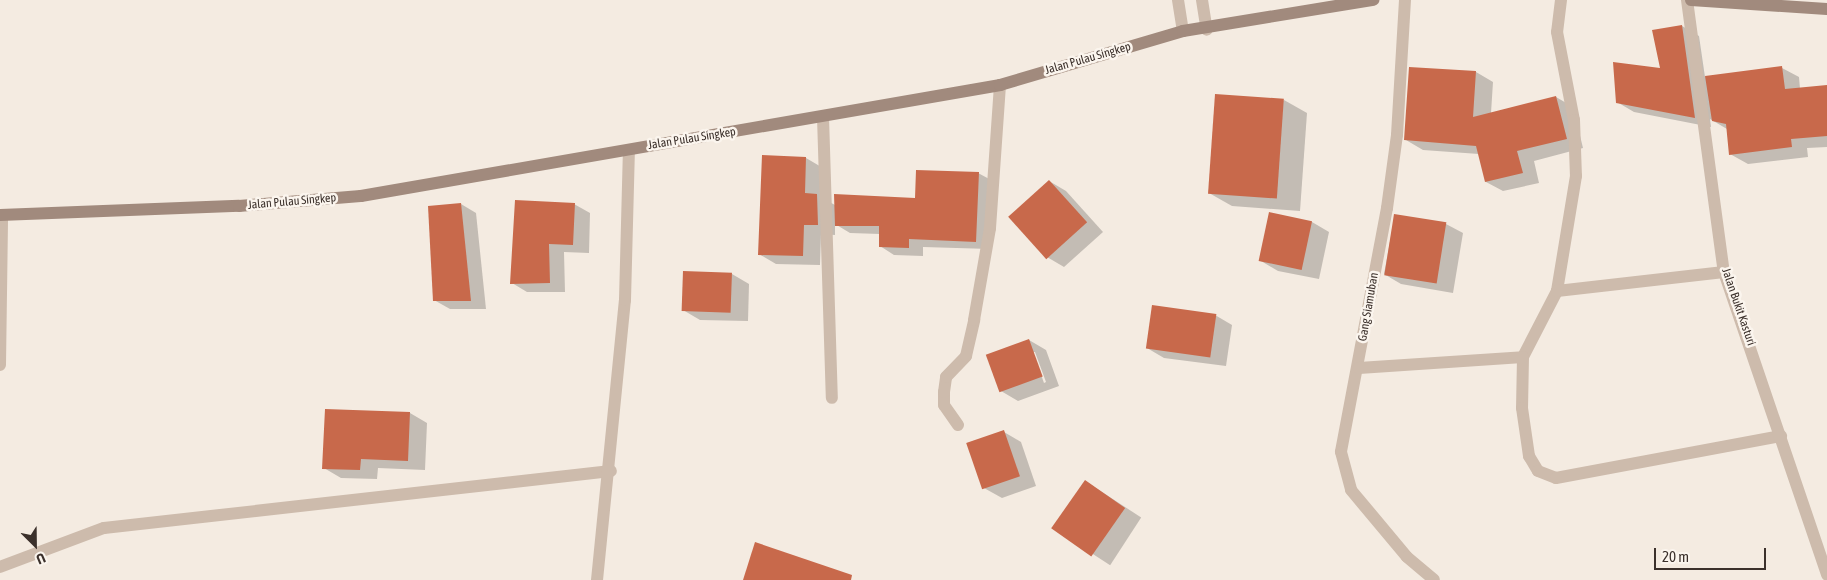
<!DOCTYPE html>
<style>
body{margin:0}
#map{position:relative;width:1827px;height:580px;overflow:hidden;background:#f4ebe1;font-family:"Asap Condensed",sans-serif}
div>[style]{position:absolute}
.shadow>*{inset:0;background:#0003;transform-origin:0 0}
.building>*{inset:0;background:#c8694b;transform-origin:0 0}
.lane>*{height:12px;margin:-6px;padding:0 6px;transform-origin:6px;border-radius:6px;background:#cdbbac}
.street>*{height:12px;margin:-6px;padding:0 6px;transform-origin:6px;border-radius:6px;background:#cdbbac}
.secondary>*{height:12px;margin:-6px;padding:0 6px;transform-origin:6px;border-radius:6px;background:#a18a7d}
span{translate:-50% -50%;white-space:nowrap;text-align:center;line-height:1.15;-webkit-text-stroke:5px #fbf5ee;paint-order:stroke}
.street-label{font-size:12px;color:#3b302b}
.north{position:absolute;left:10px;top:520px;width:50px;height:50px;-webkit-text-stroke:4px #fbf5ee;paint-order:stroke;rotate:157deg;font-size:14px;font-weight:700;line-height:20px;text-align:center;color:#3b302b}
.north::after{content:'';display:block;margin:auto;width:18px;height:22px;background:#3b302b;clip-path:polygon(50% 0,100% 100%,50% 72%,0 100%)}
.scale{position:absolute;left:1654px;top:548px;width:112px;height:22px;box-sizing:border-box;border:2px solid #3b302b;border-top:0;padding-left:6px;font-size:15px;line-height:18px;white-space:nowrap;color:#3b302b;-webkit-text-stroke:4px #fbf5ee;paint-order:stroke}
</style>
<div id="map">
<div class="shadow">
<div style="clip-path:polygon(1682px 26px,1699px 36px,1705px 77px,1782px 68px,1799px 77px,1800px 89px,1827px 87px,1827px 147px,1807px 148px,1808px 157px,1748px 164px,1730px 154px,1727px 129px,1710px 119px,1711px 127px,1634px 112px,1617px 102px,1661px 69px)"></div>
<div style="clip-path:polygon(1410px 68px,1476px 72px,1493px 82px,1491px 113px,1556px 97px,1573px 107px,1583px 148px,1534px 161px,1539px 183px,1503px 191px,1486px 182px,1479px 154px,1423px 150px,1406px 140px)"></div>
<div style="clip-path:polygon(1284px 100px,1307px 113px,1300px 211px,1232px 206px,1209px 193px)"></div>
<div style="clip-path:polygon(763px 156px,806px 158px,823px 168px,822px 198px,835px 205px,916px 200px,978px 173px,993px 181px,990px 249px,923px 247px,923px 256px,894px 255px,880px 246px,880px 234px,850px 233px,835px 224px,835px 235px,821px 234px,820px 265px,776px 264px,759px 254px)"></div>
<div style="clip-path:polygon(1049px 181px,1066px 191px,1103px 232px,1064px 267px,1047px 257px)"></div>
<div style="clip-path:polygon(461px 204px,476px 213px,486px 309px,450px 309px,434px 300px)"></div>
<div style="clip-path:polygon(574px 204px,590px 213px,589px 253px,564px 252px,565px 292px,527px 292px,512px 283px)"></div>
<div style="clip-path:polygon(1270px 214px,1312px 222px,1329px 232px,1319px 279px,1278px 271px,1261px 261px)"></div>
<div style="clip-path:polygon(1395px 215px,1446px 224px,1463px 233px,1453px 293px,1401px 284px,1384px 274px)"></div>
<div style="clip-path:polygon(732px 274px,749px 284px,748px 321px,700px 320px,683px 310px)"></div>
<div style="clip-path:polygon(1215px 315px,1232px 325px,1226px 366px,1164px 358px,1147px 348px)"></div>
<div style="clip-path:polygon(evenodd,1029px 340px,1046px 350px,1059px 386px,1018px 401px,1001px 391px,1029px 340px,1033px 352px,1035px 352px,1046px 382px,1044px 383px,1033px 352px)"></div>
<div style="clip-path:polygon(326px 411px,410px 413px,427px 423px,425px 470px,378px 468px,377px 479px,341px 478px,324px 468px)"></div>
<div style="clip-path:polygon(1004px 432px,1021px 442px,1036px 486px,1002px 498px,984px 488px)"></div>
<div style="left:1085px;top:481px;width:67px;height:57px;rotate:33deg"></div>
</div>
<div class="building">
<div style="clip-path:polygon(1682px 25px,1695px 118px,1616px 103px,1613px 62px,1660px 68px,1652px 30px)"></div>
<div style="clip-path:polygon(1782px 66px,1785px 89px,1827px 85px,1827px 136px,1791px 139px,1792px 147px,1729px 155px,1726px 124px,1712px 121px,1705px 76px)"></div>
<div style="clip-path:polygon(1409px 67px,1476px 71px,1473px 117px,1556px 96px,1567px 139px,1517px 151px,1523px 173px,1485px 182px,1476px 146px,1404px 140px)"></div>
<div style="left:1215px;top:94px;width:69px;height:100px;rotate:4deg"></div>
<div style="clip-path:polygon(762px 155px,806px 157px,805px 193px,817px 194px,818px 225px,804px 225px,803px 256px,758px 255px)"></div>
<div style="clip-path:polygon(916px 170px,979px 172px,976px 242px,909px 239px,909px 248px,879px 247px,879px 226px,835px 226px,834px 194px,915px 198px)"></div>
<div style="left:1049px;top:180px;width:57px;height:55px;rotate:48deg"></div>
<div style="clip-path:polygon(515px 200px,575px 203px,573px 245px,549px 244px,550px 283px,510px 284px)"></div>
<div style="clip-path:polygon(461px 203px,471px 301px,433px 301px,428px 206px)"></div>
<div style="left:1269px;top:212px;width:44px;height:50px;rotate:12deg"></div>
<div style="left:1394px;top:214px;width:53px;height:62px;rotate:9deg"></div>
<div style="left:683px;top:271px;width:49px;height:40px;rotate:2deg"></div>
<div style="left:1152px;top:305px;width:65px;height:44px;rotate:8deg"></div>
<div style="left:1029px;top:339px;width:40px;height:46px;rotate:70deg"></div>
<div style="clip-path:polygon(325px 409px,410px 412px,408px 461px,361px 459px,360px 470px,322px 469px)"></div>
<div style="left:1004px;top:430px;width:49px;height:40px;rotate:71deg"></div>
<div style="left:1085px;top:480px;width:49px;height:59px;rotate:35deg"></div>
<div style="clip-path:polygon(755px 542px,852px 575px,851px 580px,743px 580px)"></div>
</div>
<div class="lane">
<div style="left:823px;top:117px;width:281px;rotate:88.2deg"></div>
<div style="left:0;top:365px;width:150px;rotate:-89.2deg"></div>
</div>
<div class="street">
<div style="left:1178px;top:0;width:31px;rotate:81deg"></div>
<div style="left:1202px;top:0;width:30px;rotate:81deg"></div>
<div style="left:1405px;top:0;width:135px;rotate:93.4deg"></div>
<div style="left:1397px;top:135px;width:74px;rotate:97.8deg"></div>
<div style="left:1387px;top:208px;width:248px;rotate:100.7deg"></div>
<div style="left:1341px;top:452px;width:39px;rotate:75deg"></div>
<div style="left:1351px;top:490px;width:87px;rotate:50.1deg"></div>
<div style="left:1407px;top:557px;width:35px;rotate:40deg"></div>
<div style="left:1561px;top:0;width:32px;rotate:97deg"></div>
<div style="left:1557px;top:32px;width:90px;rotate:79.1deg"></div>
<div style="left:1574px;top:120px;width:56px;rotate:88deg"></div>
<div style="left:1576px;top:176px;width:117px;rotate:99.4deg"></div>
<div style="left:1557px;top:291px;width:74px;rotate:117.3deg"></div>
<div style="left:1523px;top:357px;width:51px;rotate:91.1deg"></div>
<div style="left:1522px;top:408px;width:49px;rotate:81.7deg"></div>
<div style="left:1529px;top:456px;width:17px;rotate:59deg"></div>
<div style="left:1538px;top:471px;width:19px;rotate:21deg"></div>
<div style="left:1556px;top:478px;width:229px;rotate:-10.6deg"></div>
<div style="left:1687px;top:0;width:275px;rotate:82.3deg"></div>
<div style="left:1724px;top:272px;width:320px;rotate:71.2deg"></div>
<div style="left:1557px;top:291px;width:168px;rotate:-6.5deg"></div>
<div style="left:1359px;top:368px;width:164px;rotate:-3.8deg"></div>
<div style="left:958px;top:425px;width:24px;rotate:-125deg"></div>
<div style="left:944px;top:405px;width:13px;rotate:-90deg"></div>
<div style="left:944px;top:392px;width:15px;rotate:-82deg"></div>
<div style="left:946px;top:377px;width:29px;rotate:-46deg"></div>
<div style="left:966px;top:356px;width:37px;rotate:-77deg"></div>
<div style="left:974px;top:320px;width:93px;rotate:-80.1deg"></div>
<div style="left:990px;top:228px;width:143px;rotate:-86deg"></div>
<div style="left:0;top:567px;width:111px;rotate:-20.6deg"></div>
<div style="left:104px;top:528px;width:510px;rotate:-6.41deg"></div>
<div style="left:597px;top:580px;width:281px;rotate:-84.3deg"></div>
<div style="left:625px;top:300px;width:150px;rotate:-88.5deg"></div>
</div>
<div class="secondary">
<div style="left:1691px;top:0;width:136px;rotate:3.8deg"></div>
<div style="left:0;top:215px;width:239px;rotate:-2.2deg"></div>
<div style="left:239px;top:206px;width:122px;rotate:-4.7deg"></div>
<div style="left:361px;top:196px;width:649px;rotate:-9.85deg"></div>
<div style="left:1000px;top:85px;width:191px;rotate:-16.4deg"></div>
<div style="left:1183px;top:31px;width:193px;rotate:-9.3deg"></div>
</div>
<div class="street-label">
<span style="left:1088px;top:59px;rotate:-16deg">Jalan Pulau Singkep</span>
<span style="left:692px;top:139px;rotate:-9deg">Jalan Pulau Singkep</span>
<span style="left:292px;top:202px;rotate:-5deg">Jalan Pulau Singkep</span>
<span style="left:1369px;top:307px;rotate:-80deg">Gang Siamuban</span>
<span style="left:1738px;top:307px;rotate:71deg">Jalan Bukit Kasturi</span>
</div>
<div class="north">U</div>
<div class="scale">20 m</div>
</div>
